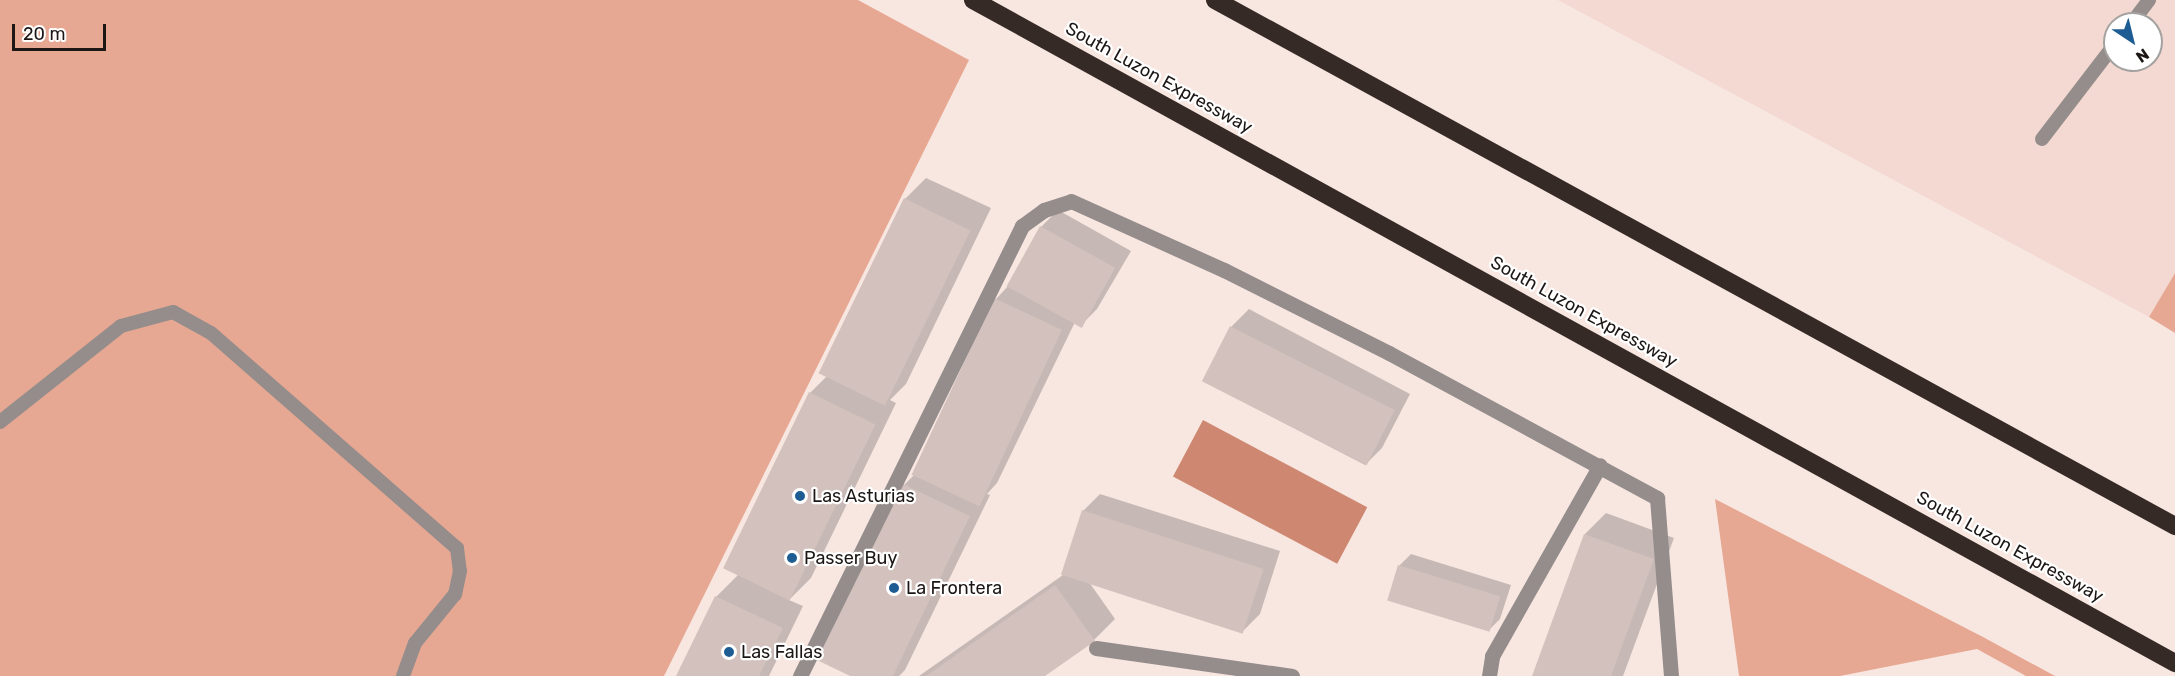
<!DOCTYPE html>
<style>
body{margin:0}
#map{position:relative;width:2175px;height:676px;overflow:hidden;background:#f8e7e1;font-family:Rubik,sans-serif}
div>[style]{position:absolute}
.built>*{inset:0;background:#f3d9d1}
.green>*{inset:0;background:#e7a893}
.water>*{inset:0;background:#ce8871;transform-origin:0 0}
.shadow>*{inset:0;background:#0003}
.building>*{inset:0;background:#d2c1bc;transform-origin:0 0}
.lane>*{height:14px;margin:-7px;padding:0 7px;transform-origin:7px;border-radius:7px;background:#958d8b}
.street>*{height:15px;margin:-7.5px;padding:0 7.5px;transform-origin:7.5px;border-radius:7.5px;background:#958d8b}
.highway>*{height:18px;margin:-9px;padding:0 9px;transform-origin:9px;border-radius:9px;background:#362a26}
.dots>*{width:16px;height:16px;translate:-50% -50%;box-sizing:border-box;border:3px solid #fff;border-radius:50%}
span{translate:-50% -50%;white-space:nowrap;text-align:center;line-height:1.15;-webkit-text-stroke:4.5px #fff;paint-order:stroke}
.street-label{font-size:18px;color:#1c1715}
.poi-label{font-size:18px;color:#1c1715}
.left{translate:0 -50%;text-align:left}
.north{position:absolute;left:2103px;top:12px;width:60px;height:60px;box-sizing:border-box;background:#fff;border:2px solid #a4a2a1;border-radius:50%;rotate:145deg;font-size:16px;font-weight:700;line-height:24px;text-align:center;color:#1c1715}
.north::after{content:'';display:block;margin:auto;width:21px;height:27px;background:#1e5d93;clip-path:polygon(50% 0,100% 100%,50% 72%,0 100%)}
.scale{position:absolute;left:12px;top:24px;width:94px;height:27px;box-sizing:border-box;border:3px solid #1c1715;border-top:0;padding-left:8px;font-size:18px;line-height:21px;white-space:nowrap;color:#1c1715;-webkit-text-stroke:4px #fff;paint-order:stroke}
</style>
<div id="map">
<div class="built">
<div style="clip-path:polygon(evenodd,1558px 0,2175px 0,2175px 273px,2149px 317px,1558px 0,2115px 24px,2151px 24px,2151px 60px,2115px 60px,2115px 24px)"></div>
</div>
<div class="green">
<div style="clip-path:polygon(0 0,858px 0,969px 60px,664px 676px,0 676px)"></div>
<div style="clip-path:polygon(2175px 273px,2175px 333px,2149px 317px)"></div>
<div style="clip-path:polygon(1715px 499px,1983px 637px,2055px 676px,2026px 676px,1977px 649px,1840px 676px,1739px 676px)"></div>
</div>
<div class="water">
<div style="left:1203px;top:420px;width:186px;height:64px;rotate:28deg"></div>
</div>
<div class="shadow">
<div style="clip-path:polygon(926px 178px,991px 208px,906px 384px,890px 400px,896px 403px,811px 578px,789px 600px,803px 606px,769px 676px,678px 676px,716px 597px,739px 574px,810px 393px,827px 376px,905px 199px)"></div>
<div style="clip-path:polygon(1058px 210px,1131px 251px,1097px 309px,1080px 326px,1075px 322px,997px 483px,987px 494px,990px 495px,905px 670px,899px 676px,853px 676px,904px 485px,914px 475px,996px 299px,1009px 285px,1041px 227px)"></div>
<div style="clip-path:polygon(1249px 309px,1410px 394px,1382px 448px,1365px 465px,1203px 381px,1232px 326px)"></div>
<div style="clip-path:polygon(1100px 494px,1280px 551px,1260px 614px,1243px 631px,1089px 582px,1115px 619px,1094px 640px,1043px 676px,919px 676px,1063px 575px,1083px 511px)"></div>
<div style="clip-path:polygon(1606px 513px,1674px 538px,1623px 676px,1533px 676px,1585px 534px)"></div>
<div style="clip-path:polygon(1411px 554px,1511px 585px,1500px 619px,1488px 631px,1399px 566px)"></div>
</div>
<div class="building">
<div style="left:904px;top:198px;width:74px;height:195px;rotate:26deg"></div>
<div style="left:1040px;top:226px;width:86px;height:69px;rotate:29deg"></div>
<div style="left:994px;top:298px;width:75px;height:195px;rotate:25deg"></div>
<div style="left:1230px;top:326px;width:185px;height:62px;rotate:27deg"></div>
<div style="left:809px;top:392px;width:74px;height:196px;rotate:26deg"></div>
<div style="clip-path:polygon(903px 484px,970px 516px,893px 676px,850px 676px,817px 660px)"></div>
<div style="left:1082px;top:510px;width:191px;height:68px;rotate:18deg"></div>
<div style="clip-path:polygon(1584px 534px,1654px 559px,1611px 676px,1532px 676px)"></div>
<div style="left:1398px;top:565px;width:107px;height:37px;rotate:17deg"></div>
<div style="clip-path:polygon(1055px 585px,1095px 641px,1045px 676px,926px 676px)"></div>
<div style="clip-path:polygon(715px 596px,783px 628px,759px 676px,676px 676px)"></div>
</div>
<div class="lane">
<div style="left:2131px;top:24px;width:30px;rotate:-53deg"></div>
<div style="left:2042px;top:139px;width:120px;rotate:-52.5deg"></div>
<div style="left:0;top:422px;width:154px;rotate:-38.4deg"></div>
<div style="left:121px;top:326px;width:54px;rotate:-15.1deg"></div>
<div style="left:173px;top:312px;width:43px;rotate:28.9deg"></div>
<div style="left:211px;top:333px;width:327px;rotate:41.2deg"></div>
<div style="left:457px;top:548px;width:23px;rotate:83deg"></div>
<div style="left:460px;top:571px;width:24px;rotate:102deg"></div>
<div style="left:455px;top:594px;width:63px;rotate:129.2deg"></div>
<div style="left:415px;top:643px;width:35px;rotate:110deg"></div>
</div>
<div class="street">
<div style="left:1096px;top:648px;width:198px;rotate:8.1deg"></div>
<div style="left:800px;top:676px;width:502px;rotate:-63.74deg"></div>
<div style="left:1022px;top:226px;width:27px;rotate:-36deg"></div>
<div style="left:1044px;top:210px;width:28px;rotate:-18deg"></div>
<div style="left:1071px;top:201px;width:168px;rotate:24.3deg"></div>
<div style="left:1224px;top:270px;width:185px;rotate:26.7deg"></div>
<div style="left:1389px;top:353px;width:305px;rotate:28.4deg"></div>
<div style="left:1657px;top:498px;width:179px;rotate:85.5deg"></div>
<div style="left:1489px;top:676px;width:20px;rotate:-81deg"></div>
<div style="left:1492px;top:656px;width:219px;rotate:-60.5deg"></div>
</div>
<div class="highway">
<div style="left:973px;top:0;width:1373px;rotate:28.88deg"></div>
<div style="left:1215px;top:0;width:1095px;rotate:28.72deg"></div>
</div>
<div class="dots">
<div style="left:800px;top:496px;background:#1e5d93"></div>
<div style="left:792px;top:558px;background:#1e5d93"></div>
<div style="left:894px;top:588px;background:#1e5d93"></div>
<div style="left:729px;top:652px;background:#1e5d93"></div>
</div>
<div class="street-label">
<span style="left:1159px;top:78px;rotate:29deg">South Luzon Expressway</span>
<span style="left:1584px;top:312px;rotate:29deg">South Luzon Expressway</span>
<span style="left:2010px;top:547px;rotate:29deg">South Luzon Expressway</span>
</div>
<div class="poi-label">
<span class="left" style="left:812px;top:496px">Las Asturias</span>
<span class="left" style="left:804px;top:558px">Passer Buy</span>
<span class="left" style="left:906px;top:588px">La Frontera</span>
<span class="left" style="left:741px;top:652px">Las Fallas</span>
</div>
<div class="north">N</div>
<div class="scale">20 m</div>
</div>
